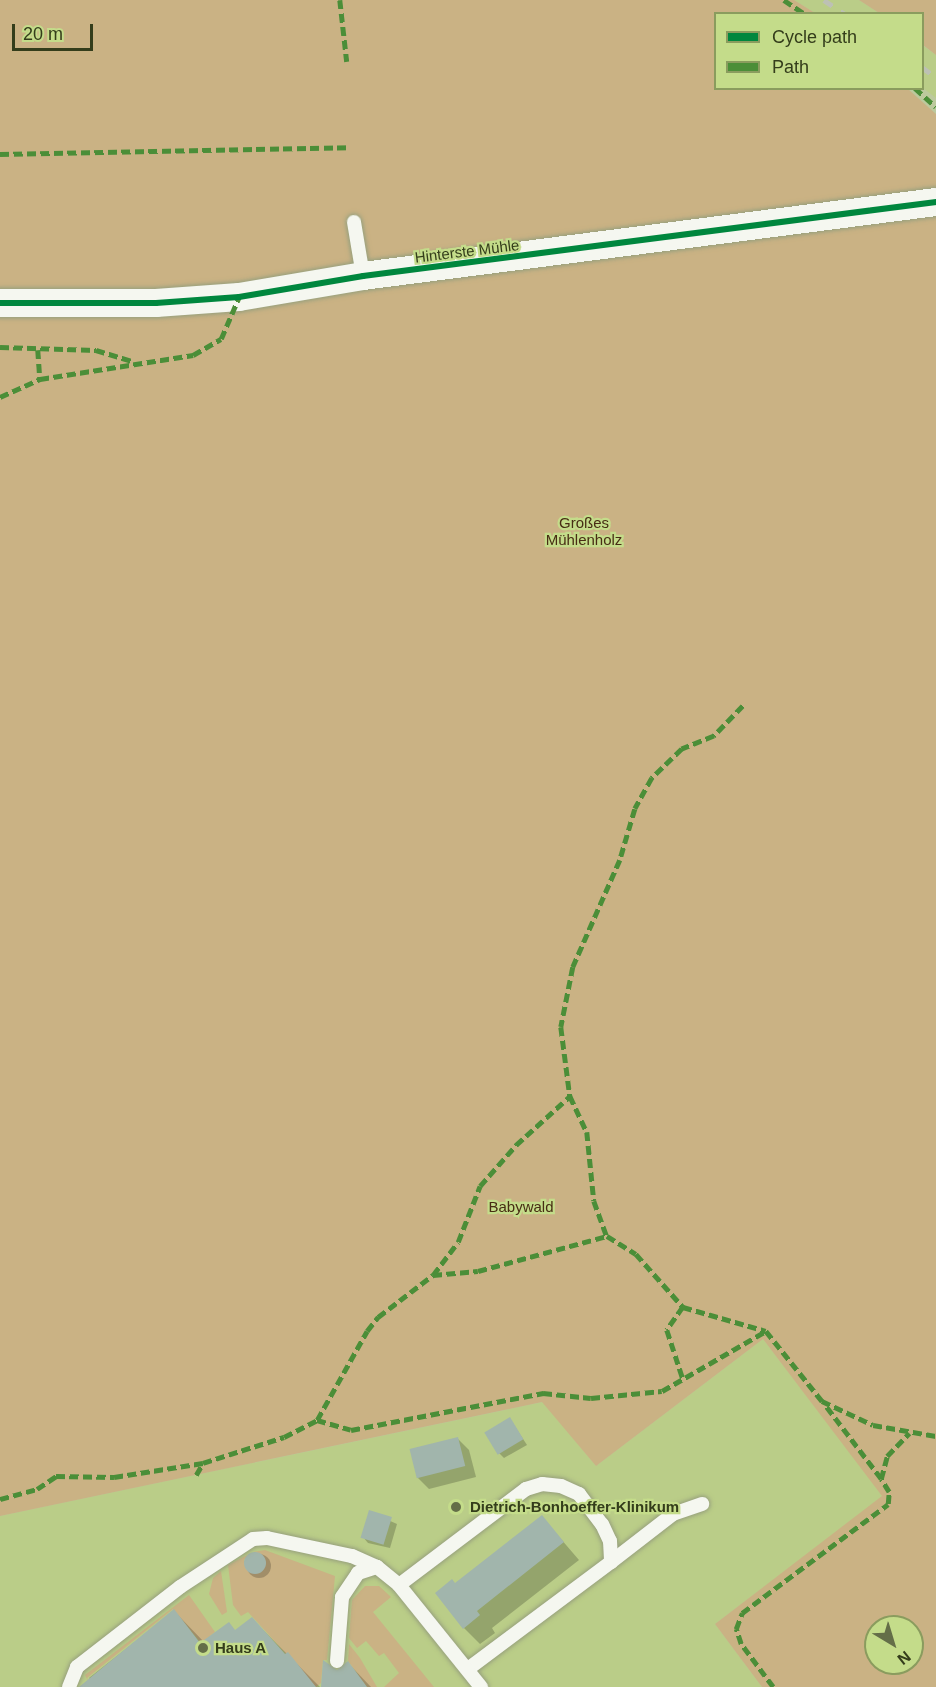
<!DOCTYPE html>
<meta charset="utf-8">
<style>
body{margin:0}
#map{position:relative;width:936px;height:1687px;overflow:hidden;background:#bcc99d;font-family:Arial,sans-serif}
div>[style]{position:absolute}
.built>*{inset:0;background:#bacd88}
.green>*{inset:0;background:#cab284}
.shadow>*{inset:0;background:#0003}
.round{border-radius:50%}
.building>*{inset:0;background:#a1b5ac;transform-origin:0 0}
.roads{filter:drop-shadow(0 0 2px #97a07d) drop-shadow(0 0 2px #97a07d)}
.service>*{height:14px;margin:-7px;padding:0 7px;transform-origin:7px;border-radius:7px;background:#f5f7f0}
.minor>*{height:28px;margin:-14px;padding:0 14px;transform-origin:14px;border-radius:14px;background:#f5f7f0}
.rail>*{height:4.5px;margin-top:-2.25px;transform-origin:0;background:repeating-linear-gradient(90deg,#bdc1b4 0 10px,transparent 0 20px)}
.quiet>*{height:4.5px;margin-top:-2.25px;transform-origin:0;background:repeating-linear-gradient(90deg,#4b8e38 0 9px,transparent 0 13.5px)}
.cycleway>*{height:6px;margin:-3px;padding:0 3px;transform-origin:3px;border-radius:3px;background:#00873e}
.dots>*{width:16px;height:16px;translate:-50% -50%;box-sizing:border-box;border:3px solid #c4dc8a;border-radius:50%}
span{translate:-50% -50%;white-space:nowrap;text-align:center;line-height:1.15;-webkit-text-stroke:4.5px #c4dc8a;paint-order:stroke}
.street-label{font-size:15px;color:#343d1b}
.park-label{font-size:15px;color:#482d14}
.poi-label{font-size:15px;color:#343d1b;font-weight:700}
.left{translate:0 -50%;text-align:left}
.legend{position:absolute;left:714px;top:12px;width:210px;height:78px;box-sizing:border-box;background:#c4dc8a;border:2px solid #8a9c5e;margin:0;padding:8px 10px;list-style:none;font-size:18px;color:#343d1b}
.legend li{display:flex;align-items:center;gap:12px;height:30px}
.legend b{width:30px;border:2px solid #8a9c5e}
.north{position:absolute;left:864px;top:1615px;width:60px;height:60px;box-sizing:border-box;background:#c4dc8a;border:2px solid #8a9c5e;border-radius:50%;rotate:142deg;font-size:16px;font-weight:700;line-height:24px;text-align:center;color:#343d1b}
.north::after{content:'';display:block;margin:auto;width:21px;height:27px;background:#646e48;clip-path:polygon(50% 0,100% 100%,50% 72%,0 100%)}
.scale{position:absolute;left:12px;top:24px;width:81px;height:27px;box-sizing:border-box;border:3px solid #343d1b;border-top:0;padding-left:8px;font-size:18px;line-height:21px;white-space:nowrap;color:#343d1b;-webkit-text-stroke:4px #c4dc8a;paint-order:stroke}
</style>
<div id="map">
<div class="built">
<div style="clip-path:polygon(794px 0,859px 0,879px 13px,815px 13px)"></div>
<div style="clip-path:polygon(922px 45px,936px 55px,936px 98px,923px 88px)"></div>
<div style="clip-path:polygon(763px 1339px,883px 1496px,715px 1624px,762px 1687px,0 1687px,0 1516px,543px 1402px,596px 1466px)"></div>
</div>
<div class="green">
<div style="clip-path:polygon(evenodd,0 0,794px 0,815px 13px,716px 14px,716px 88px,908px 89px,936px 114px,936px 1687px,762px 1687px,715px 1624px,882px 1496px,763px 1339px,596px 1466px,542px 1402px,0 1516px,0 0,876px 1627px,912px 1627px,912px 1663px,876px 1663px,876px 1627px)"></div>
<div style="clip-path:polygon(859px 0,936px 0,936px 55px,923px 45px,922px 14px,879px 13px)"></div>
<div style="clip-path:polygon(265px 1550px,335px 1576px,327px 1660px,323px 1660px,321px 1683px,316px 1687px,248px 1612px,241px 1616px,233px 1605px,228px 1565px,251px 1553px,244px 1560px,246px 1569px,260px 1573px,265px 1559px,253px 1552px)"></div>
<div style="clip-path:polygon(221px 1571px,227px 1612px,222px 1615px,209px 1594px,213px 1578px)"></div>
<div style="clip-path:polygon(365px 1586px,379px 1586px,391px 1597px,373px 1612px,434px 1687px,384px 1687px,399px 1673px,384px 1653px,379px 1656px,366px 1641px,357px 1648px,349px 1638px,352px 1600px)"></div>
<div style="clip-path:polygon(189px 1595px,215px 1632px,201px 1643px,173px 1609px,87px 1678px,91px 1687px,85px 1675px)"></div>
<div style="clip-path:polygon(349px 1644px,360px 1658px,377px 1687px,367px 1687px,348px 1661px)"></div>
</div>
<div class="shadow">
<div style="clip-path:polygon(510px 1419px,527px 1445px,504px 1458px,498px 1452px)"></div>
<div style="clip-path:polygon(457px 1438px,469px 1450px,476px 1477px,429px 1489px,417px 1477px)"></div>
<div style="clip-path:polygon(370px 1512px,397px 1524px,390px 1548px,368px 1543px,363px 1537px)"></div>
<div style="clip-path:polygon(542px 1517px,579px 1560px,492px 1628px,495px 1633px,480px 1644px,464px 1628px,455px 1584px)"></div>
<div class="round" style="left:247px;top:1554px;width:24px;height:24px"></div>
<div style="clip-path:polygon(174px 1611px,204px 1642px,236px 1631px,252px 1619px,320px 1687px,96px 1687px,89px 1678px)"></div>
<div style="clip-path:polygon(348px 1663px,371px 1687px,322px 1687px,337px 1672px)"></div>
</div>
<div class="building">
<div style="left:510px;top:1417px;width:26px;height:30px;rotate:59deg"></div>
<div style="left:458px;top:1437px;width:30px;height:50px;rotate:76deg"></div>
<div style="left:369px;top:1510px;width:24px;height:29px;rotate:17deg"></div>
<div style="clip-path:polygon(542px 1515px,564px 1542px,477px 1611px,480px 1615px,463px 1629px,435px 1593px,452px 1579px,455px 1583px)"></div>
<div class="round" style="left:244px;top:1552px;width:22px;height:22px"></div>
<div style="clip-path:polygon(174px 1609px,200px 1643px,229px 1622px,235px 1630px,252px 1617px,285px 1654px,288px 1652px,316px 1687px,79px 1687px)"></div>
<div style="clip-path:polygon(323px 1660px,337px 1670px,348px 1661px,367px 1687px,321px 1687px)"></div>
</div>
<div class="roads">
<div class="service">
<div style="left:354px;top:222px;width:55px;rotate:80.5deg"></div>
<div style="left:611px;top:1562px;width:78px;rotate:-37.7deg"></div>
<div style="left:673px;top:1514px;width:31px;rotate:-19deg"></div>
<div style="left:399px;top:1585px;width:159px;rotate:-37.1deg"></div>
<div style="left:526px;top:1489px;width:17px;rotate:-17deg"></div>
<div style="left:542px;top:1484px;width:19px;rotate:6deg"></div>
<div style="left:561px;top:1486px;width:20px;rotate:24deg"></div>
<div style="left:579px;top:1494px;width:38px;rotate:53deg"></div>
<div style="left:602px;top:1524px;width:19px;rotate:65deg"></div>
<div style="left:610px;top:1541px;width:21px;rotate:87deg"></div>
<div style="left:611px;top:1562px;width:179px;rotate:143.2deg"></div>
<div style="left:337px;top:1661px;width:64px;rotate:-85.5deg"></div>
<div style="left:342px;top:1597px;width:29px;rotate:-56deg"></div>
<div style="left:358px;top:1573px;width:20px;rotate:-18deg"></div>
<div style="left:69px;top:1687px;width:22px;rotate:-68deg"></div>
<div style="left:77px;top:1667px;width:130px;rotate:-37.8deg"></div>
<div style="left:180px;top:1587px;width:87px;rotate:-33.3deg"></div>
<div style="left:253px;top:1539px;width:14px;rotate:-4deg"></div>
<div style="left:267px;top:1538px;width:87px;rotate:12deg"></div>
<div style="left:352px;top:1556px;width:27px;rotate:24deg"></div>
<div style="left:377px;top:1567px;width:28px;rotate:39deg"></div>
<div style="left:399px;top:1585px;width:131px;rotate:51.2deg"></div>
</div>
<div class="minor">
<div style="left:0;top:303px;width:156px"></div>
<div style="left:156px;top:303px;width:83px;rotate:-4.1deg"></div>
<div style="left:239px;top:297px;width:126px;rotate:-9.6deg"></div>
<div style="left:363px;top:276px;width:578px;rotate:-7.36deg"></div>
</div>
</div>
<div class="rail">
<div style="left:824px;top:0;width:25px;rotate:34deg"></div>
<div style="left:922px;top:67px;width:17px;rotate:36deg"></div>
</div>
<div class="quiet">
<div style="left:340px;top:0;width:62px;rotate:83.6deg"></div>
<div style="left:784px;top:0;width:25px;rotate:34deg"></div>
<div style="left:915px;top:88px;width:28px;rotate:42deg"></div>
<div style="left:0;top:154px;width:351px;rotate:-1.1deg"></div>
<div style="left:0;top:347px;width:96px;rotate:1.8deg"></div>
<div style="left:96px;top:350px;width:39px;rotate:17deg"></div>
<div style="left:38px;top:350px;width:29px;rotate:86deg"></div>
<div style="left:0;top:397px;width:44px;rotate:-24.2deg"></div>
<div style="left:40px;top:379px;width:155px;rotate:-8.9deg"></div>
<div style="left:193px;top:355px;width:32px;rotate:-30deg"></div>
<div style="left:221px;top:339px;width:46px;rotate:-66.8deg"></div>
<div style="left:743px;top:706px;width:42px;rotate:134deg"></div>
<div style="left:714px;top:736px;width:35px;rotate:158deg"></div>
<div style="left:682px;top:749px;width:42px;rotate:136deg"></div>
<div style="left:652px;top:778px;width:35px;rotate:119deg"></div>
<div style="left:635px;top:809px;width:53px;rotate:106.4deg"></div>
<div style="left:620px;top:860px;width:117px;rotate:113.7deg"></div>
<div style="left:573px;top:967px;width:61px;rotate:101.3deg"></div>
<div style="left:561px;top:1027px;width:70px;rotate:82.6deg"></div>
<div style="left:570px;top:1096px;width:40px;rotate:65deg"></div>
<div style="left:587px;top:1132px;width:69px;rotate:84.2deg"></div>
<div style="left:594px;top:1201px;width:37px;rotate:70deg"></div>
<div style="left:607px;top:1236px;width:34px;rotate:32deg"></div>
<div style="left:636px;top:1254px;width:71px;rotate:48.4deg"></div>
<div style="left:683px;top:1307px;width:86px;rotate:16.1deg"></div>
<div style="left:433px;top:1275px;width:45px;rotate:-5.1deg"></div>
<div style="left:478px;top:1271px;width:134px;rotate:-15.2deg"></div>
<div style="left:683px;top:1307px;width:28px;rotate:125deg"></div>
<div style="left:667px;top:1330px;width:52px;rotate:71.9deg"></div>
<div style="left:317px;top:1420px;width:102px;rotate:-60.7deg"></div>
<div style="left:367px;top:1331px;width:18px;rotate:-52deg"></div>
<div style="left:378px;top:1317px;width:69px;rotate:-37.4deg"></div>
<div style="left:433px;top:1275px;width:41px;rotate:-52.9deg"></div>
<div style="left:458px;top:1242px;width:60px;rotate:-68.6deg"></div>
<div style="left:480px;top:1186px;width:55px;rotate:-48.7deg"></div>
<div style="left:516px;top:1145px;width:73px;rotate:-42.2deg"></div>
<div style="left:196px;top:1475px;width:14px;rotate:-60deg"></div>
<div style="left:203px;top:1463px;width:85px;rotate:-17.8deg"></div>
<div style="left:284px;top:1437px;width:37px;rotate:-27deg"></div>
<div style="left:317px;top:1420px;width:35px;rotate:16deg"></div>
<div style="left:351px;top:1430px;width:196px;rotate:-10.9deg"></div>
<div style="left:543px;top:1393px;width:48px;rotate:5.9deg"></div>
<div style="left:591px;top:1398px;width:71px;rotate:-5.6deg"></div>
<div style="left:662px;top:1391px;width:120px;rotate:-30deg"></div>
<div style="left:766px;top:1331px;width:90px;rotate:51.3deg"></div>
<div style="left:822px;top:1401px;width:56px;rotate:25.2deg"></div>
<div style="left:873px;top:1425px;width:64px;rotate:9.9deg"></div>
<div style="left:881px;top:1479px;width:24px;rotate:-75deg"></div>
<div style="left:887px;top:1456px;width:32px;rotate:-46deg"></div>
<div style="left:0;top:1499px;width:38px;rotate:-15deg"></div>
<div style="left:37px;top:1489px;width:23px;rotate:-34deg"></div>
<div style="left:56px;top:1476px;width:58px;rotate:1deg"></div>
<div style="left:114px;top:1477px;width:90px;rotate:-8.9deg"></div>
<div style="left:773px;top:1687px;width:54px;rotate:-126.7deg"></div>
<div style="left:741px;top:1644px;width:16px;rotate:-108deg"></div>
<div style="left:736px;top:1629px;width:17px;rotate:-69deg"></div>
<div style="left:742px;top:1613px;width:182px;rotate:-36.7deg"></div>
<div style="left:888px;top:1504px;width:12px;rotate:-85deg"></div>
<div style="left:889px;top:1492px;width:15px;rotate:-122deg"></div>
<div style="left:881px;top:1479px;width:94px;rotate:-127.2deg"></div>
</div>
<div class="cycleway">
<div style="left:0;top:303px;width:156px"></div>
<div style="left:156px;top:303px;width:83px;rotate:-4.1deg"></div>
<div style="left:239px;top:297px;width:126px;rotate:-9.6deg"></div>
<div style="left:363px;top:276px;width:578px;rotate:-7.36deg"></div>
</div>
<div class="dots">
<div style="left:456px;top:1507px;background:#646e48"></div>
<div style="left:203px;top:1648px;background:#646e48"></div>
</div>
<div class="street-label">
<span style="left:467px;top:251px;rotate:-7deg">Hinterste Mühle</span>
</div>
<div class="park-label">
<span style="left:584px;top:531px">Großes<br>Mühlenholz</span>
<span style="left:521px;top:1207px">Babywald</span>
</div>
<div class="poi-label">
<span class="left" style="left:470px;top:1507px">Dietrich-Bonhoeffer-Klinikum</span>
<span class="left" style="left:215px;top:1648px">Haus A</span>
</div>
<ul class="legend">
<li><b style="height:8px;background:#00873e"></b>Cycle path</li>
<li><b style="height:8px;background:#4b8e38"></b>Path</li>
</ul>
<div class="north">N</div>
<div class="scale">20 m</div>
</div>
